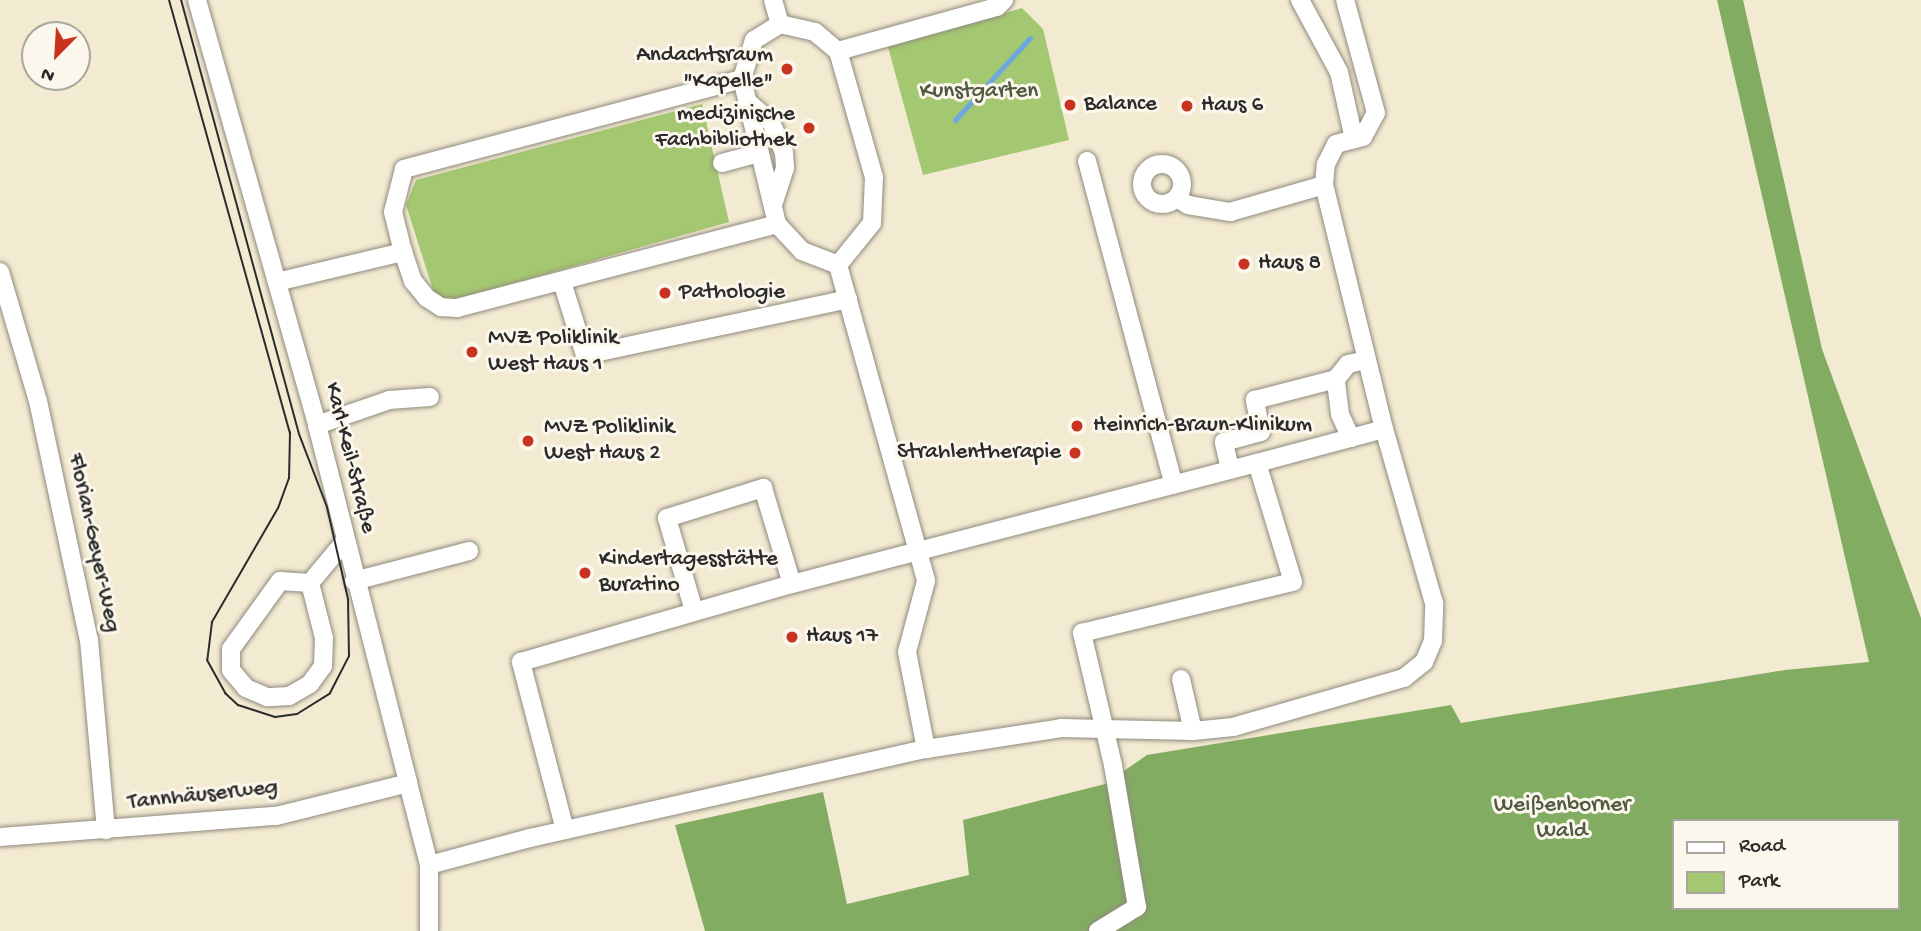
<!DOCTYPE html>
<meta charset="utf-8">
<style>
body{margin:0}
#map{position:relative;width:1921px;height:931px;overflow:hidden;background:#f3ead2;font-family:"Gochi Hand",sans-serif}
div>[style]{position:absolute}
.green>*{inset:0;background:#a4c771}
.forest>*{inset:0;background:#83ac63}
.stream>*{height:5px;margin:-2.5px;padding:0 2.5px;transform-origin:2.5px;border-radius:2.5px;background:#6ca8dd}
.roads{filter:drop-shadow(0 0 2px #8f8a7e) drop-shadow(0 0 2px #8f8a7e)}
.minor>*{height:18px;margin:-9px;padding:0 9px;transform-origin:9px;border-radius:9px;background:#fff}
.minor>.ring{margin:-9px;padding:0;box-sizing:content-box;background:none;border:18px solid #fff;border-radius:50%}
.tram>*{height:2px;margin:-1px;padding:0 1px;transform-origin:1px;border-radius:1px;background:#2b2b2b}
.dots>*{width:19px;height:19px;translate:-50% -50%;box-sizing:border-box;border:4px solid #fbf7ec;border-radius:50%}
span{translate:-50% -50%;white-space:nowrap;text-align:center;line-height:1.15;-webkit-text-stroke:6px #fbf7ec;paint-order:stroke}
.poi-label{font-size:23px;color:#2b2b2b}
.right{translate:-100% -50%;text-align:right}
.left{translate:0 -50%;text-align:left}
.park-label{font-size:23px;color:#4f5a40}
.street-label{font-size:23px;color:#2b2b2b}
.legend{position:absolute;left:1672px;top:819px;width:228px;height:91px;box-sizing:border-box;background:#fbf7ec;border:2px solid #a8a59f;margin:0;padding:9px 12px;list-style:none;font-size:21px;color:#2b2b2b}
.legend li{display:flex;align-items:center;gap:14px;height:35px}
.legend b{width:35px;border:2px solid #a8a59f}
.north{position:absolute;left:21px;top:21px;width:70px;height:70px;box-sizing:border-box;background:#fbf7ec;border:2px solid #a8a59f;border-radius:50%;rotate:204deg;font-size:19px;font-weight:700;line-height:28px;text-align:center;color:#2b2b2b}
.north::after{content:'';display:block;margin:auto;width:24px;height:32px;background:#c8321e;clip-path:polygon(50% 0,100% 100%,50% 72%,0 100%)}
</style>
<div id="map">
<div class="green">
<div style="clip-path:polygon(1022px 8px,1043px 29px,1069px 140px,923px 175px,888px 47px)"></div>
<div style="clip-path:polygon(702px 104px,729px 222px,461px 298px,447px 300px,434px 293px,406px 205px,416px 180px)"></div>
</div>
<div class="forest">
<div style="clip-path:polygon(evenodd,1717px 0,1743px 0,1822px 349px,1921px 618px,1921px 931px,705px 931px,675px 825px,823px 792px,847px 904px,969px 875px,963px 820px,1105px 784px,1147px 755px,1451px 705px,1461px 723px,1785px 670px,1869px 662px,1717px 0,1674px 821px,1898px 821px,1898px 908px,1674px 908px,1674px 821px)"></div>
</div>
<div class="stream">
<div style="left:955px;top:120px;width:111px;rotate:-47.6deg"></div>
</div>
<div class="roads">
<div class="minor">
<div style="left:197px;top:0;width:442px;rotate:74.2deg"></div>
<div style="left:317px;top:425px;width:369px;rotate:75.7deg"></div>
<div style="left:408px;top:783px;width:85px;rotate:75.6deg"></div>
<div style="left:429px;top:865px;width:66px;rotate:90deg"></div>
<div style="left:773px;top:0;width:25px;rotate:74deg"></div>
<div style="left:780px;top:24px;width:31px;rotate:148deg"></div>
<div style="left:754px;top:40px;width:41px;rotate:107.1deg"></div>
<div style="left:742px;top:79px;width:149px;rotate:76.4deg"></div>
<div style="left:777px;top:224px;width:37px;rotate:47deg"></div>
<div style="left:802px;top:251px;width:39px;rotate:21deg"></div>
<div style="left:1300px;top:0;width:82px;rotate:61.6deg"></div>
<div style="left:1339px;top:72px;width:69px;rotate:77.4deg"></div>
<div style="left:780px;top:24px;width:36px;rotate:13deg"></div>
<div style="left:815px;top:32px;width:30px;rotate:40deg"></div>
<div style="left:838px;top:51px;width:131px;rotate:74.1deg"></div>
<div style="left:874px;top:177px;width:46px;rotate:92.5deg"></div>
<div style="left:872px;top:223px;width:54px;rotate:129deg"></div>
<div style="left:838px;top:51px;width:165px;rotate:-15.5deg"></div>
<div style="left:997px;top:7px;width:10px;rotate:-45deg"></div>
<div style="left:742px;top:79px;width:350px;rotate:165.1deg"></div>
<div style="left:404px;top:169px;width:44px;rotate:104.3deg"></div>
<div style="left:393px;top:212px;width:41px;rotate:76deg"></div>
<div style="left:403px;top:252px;width:31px;rotate:71deg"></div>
<div style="left:413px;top:281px;width:22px;rotate:51deg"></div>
<div style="left:427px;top:298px;width:17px;rotate:33deg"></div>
<div style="left:441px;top:307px;width:16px;rotate:4deg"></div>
<div style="left:457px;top:308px;width:331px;rotate:-14.7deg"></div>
<div style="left:748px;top:102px;width:30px;rotate:41deg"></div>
<div style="left:771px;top:122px;width:34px;rotate:67deg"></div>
<div style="left:784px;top:153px;width:15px;rotate:86deg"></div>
<div style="left:785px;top:168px;width:39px;rotate:108deg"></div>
<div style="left:1087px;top:161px;width:335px;rotate:75deg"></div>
<div style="left:722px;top:163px;width:39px;rotate:-15deg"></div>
<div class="ring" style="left:1142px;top:164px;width:22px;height:22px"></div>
<div style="left:1177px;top:198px;width:13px;rotate:32deg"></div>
<div style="left:1188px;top:205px;width:43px;rotate:9.5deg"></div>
<div style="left:1230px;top:212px;width:98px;rotate:-16deg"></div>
<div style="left:838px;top:265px;width:328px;rotate:74.4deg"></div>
<div style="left:926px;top:581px;width:73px;rotate:105deg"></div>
<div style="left:907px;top:652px;width:99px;rotate:78.9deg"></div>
<div style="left:0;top:272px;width:134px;rotate:73.6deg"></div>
<div style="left:38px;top:401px;width:244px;rotate:78deg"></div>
<div style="left:89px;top:640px;width:191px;rotate:84.9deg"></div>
<div style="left:277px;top:282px;width:130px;rotate:-13.4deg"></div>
<div style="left:562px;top:282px;width:77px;rotate:72.5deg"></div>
<div style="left:585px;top:355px;width:269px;rotate:-12deg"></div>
<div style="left:317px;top:425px;width:76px;rotate:-19.1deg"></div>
<div style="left:389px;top:400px;width:41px;rotate:-4.2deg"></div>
<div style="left:1351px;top:438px;width:26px;rotate:-115deg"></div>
<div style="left:1340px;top:414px;width:35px;rotate:-97deg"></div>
<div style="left:1336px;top:379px;width:19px;rotate:-51deg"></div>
<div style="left:1348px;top:364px;width:19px;rotate:-12deg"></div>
<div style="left:1230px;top:469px;width:28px;rotate:-103deg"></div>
<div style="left:1224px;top:442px;width:38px;rotate:-15deg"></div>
<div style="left:1261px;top:432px;width:33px;rotate:-101deg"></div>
<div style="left:1255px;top:400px;width:84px;rotate:-14.5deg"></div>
<div style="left:280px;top:581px;width:30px;rotate:4deg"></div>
<div style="left:310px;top:583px;width:57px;rotate:75.7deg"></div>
<div style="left:324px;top:638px;width:28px;rotate:92deg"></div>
<div style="left:323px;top:666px;width:22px;rotate:126deg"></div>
<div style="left:310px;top:684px;width:24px;rotate:150deg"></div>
<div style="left:289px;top:696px;width:22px;rotate:177deg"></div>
<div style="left:267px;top:697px;width:23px;rotate:-157deg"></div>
<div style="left:246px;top:688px;width:23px;rotate:-130deg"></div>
<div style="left:231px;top:670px;width:21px;rotate:-90deg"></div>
<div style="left:231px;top:649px;width:84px;rotate:-54.2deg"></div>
<div style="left:354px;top:581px;width:119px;rotate:-14.6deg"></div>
<div style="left:310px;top:583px;width:55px;rotate:-50.2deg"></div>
<div style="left:694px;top:611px;width:97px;rotate:-106.2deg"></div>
<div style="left:667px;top:518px;width:101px;rotate:-17.4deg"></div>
<div style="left:763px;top:488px;width:100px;rotate:73.2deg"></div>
<div style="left:1181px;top:679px;width:53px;rotate:77deg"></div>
<div style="left:565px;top:830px;width:174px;rotate:-104.7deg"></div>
<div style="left:521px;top:662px;width:282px;rotate:-16.1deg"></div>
<div style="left:792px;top:584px;width:480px;rotate:-14.6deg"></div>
<div style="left:0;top:837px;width:277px;rotate:-4.4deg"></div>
<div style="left:276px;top:816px;width:136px;rotate:-14deg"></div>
<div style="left:429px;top:865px;width:105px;rotate:-15deg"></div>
<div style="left:530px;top:838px;width:406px;rotate:-12.7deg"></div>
<div style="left:926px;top:749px;width:137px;rotate:-8.8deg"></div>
<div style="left:1061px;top:728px;width:132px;rotate:1.3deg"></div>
<div style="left:1193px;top:731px;width:40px;rotate:-5.7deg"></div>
<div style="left:1233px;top:727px;width:178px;rotate:-16deg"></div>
<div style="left:1404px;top:678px;width:26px;rotate:-39deg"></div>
<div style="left:1424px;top:662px;width:23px;rotate:-67deg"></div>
<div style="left:1433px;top:641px;width:38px;rotate:-88deg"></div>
<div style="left:1434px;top:603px;width:181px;rotate:-106deg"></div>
<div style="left:1098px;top:931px;width:46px;rotate:-31.6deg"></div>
<div style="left:1137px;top:907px;width:144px;rotate:-99.6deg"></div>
<div style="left:1113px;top:765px;width:136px;rotate:-103.2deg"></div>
<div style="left:1082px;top:633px;width:217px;rotate:-13.6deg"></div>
<div style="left:1293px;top:582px;width:124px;rotate:-106.8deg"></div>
<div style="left:1257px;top:463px;width:131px;rotate:-15deg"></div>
<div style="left:1384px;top:429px;width:251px;rotate:-103.8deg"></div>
<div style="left:1324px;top:185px;width:21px;rotate:-85deg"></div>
<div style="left:1326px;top:164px;width:22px;rotate:-63deg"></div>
<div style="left:1336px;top:144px;width:28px;rotate:-15deg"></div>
<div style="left:1363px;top:137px;width:27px;rotate:-62deg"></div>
<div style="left:1376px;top:113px;width:117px;rotate:-105.3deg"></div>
</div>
</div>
<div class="tram">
<div style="left:169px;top:0;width:449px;rotate:74.4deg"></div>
<div style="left:290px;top:432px;width:46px;rotate:91.2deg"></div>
<div style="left:289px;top:478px;width:32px;rotate:110deg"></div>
<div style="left:278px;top:508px;width:132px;rotate:120.1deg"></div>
<div style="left:212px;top:622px;width:38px;rotate:97deg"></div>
<div style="left:207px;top:660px;width:38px;rotate:61deg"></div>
<div style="left:225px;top:693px;width:18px;rotate:43deg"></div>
<div style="left:238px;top:705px;width:39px;rotate:18deg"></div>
<div style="left:275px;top:717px;width:22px;rotate:-8deg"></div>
<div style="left:297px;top:714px;width:39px;rotate:-32deg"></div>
<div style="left:330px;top:693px;width:42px;rotate:-62.8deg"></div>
<div style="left:349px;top:656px;width:57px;rotate:-91deg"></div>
<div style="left:348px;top:599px;width:94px;rotate:-102.9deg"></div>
<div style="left:327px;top:507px;width:78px;rotate:-111deg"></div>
<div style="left:299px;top:434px;width:450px;rotate:-105.2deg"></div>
</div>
<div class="dots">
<div style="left:787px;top:69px;background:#c8321e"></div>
<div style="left:1070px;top:105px;background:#c8321e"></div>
<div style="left:1187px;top:106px;background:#c8321e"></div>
<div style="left:809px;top:128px;background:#c8321e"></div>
<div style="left:1244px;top:264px;background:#c8321e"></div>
<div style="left:665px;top:293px;background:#c8321e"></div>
<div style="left:472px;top:352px;background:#c8321e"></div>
<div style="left:1077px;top:426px;background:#c8321e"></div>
<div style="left:528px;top:441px;background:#c8321e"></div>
<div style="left:1075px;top:453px;background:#c8321e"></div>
<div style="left:585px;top:573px;background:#c8321e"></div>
<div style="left:792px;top:637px;background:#c8321e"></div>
</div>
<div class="poi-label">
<span class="right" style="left:773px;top:69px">Andachtsraum<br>"Kapelle"</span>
<span class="left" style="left:1084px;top:105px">Balance</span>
<span class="left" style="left:1201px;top:106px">Haus 6</span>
<span class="right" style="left:795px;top:128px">medizinische<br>Fachbibliothek</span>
<span class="left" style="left:1258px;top:264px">Haus 8</span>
<span class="left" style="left:679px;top:293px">Pathologie</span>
<span class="left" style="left:488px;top:352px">MVZ Poliklinik<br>West Haus 1</span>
<span class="left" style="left:1093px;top:426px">Heinrich-Braun-Klinikum</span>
<span class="left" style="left:544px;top:441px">MVZ Poliklinik<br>West Haus 2</span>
<span class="right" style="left:1061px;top:453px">Strahlentherapie</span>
<span class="left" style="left:599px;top:573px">Kindertagesstätte<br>Buratino</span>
<span class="left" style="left:806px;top:637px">Haus 17</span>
</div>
<div class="park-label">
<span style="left:979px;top:92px">Kunstgarten</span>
<span style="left:1562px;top:819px">Weißenborner<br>Wald</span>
</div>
<div class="street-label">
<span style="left:349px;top:458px;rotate:76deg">Karl-Keil-Straße</span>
<span style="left:93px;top:543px;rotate:78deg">Florian-Geyer-Weg</span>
<span style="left:203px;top:796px;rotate:-6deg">Tannhäuserweg</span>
</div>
<ul class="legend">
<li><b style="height:9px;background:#fff"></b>Road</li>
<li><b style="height:19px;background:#a4c771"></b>Park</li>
</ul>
<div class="north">N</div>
</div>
